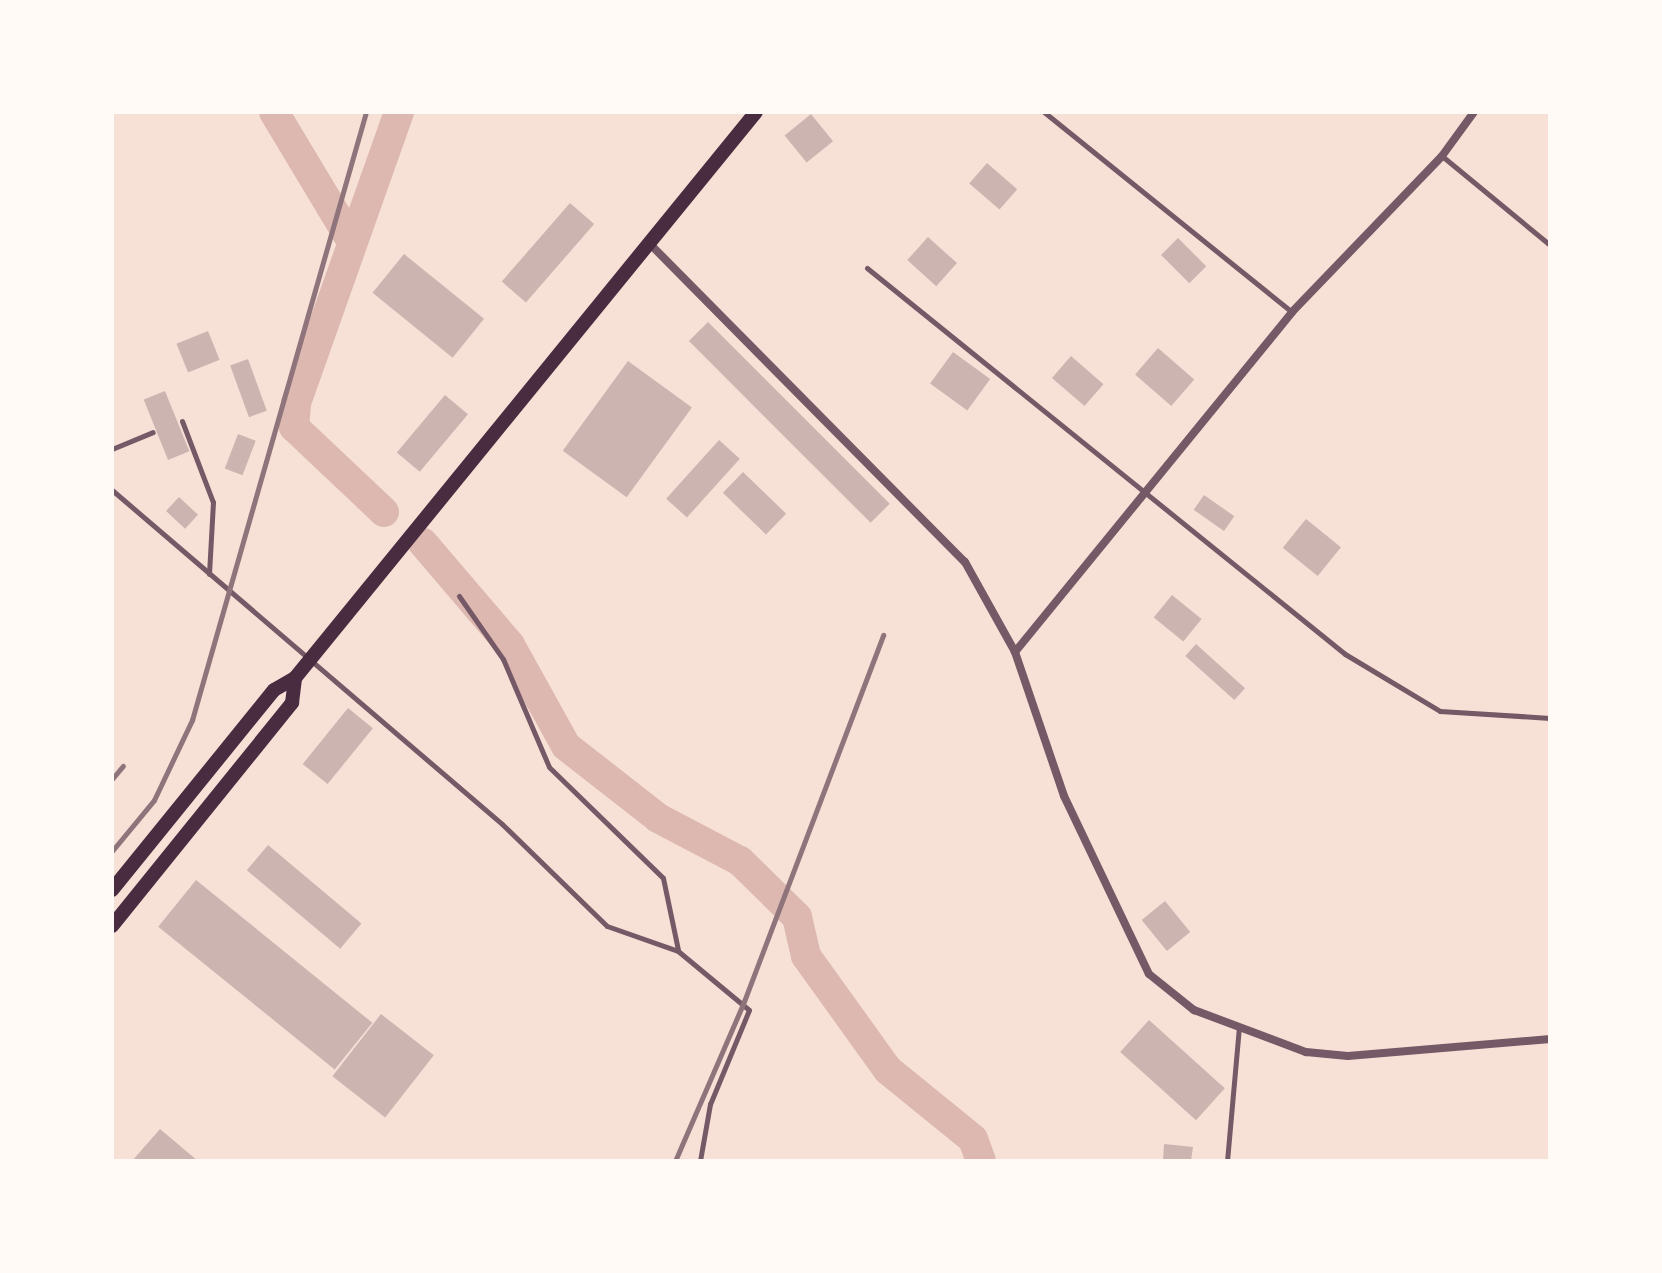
<!DOCTYPE html>
<style>
body{margin:0}
#map{position:relative;width:1662px;height:1273px;overflow:hidden;background:#f7e1d7;font-family:"DM Sans",sans-serif}
div>[style]{position:absolute}
.river>*{height:30px;margin:-15px;padding:0 15px;transform-origin:15px;border-radius:15px;background:#dcb8b0}
.building>*{inset:0;background:#ccb4b1;transform-origin:0 0}
.service>*{height:5px;margin:-2.5px;padding:0 2.5px;transform-origin:2.5px;border-radius:2.5px;background:#755966}
.minor>*{height:8px;margin:-4px;padding:0 4px;transform-origin:4px;border-radius:4px;background:#755966}
.secondary>*{height:14px;margin:-7px;padding:0 7px;transform-origin:7px;border-radius:7px;background:#4a2c40}
.rail>*{height:5px;margin:-2.5px;padding:0 2.5px;transform-origin:2.5px;border-radius:2.5px;background:#8f747c}
span{translate:-50% -50%;white-space:nowrap;text-align:center;line-height:1.15;-webkit-text-stroke:7px #fffaf5;paint-order:stroke}
.frame{position:absolute;inset:0;border:114px solid #fffaf5;pointer-events:none}
</style>
<div id="map">
<div class="river">
<div style="left:274px;top:112px;width:149px;rotate:59deg"></div>
<div style="left:384px;top:512px;width:124px;rotate:-136.6deg"></div>
<div style="left:294px;top:427px;width:24px;rotate:-85deg"></div>
<div style="left:296px;top:403px;width:309px;rotate:-70.5deg"></div>
<div style="left:423px;top:543px;width:134px;rotate:49.5deg"></div>
<div style="left:510px;top:645px;width:115px;rotate:61deg"></div>
<div style="left:566px;top:746px;width:117px;rotate:38deg"></div>
<div style="left:658px;top:818px;width:93px;rotate:27.7deg"></div>
<div style="left:740px;top:861px;width:80px;rotate:44.5deg"></div>
<div style="left:797px;top:917px;width:40px;rotate:77deg"></div>
<div style="left:806px;top:956px;width:140px;rotate:54.3deg"></div>
<div style="left:888px;top:1070px;width:109px;rotate:39.1deg"></div>
<div style="left:973px;top:1139px;width:23px;rotate:70deg"></div>
</div>
<div class="building">
<div style="left:811px;top:114px;width:35px;height:34px;rotate:51deg"></div>
<div style="left:987px;top:163px;width:40px;height:27px;rotate:41deg"></div>
<div style="left:570px;top:203px;width:32px;height:104px;rotate:41deg"></div>
<div style="left:928px;top:237px;width:39px;height:31px;rotate:42deg"></div>
<div style="left:1178px;top:238px;width:40px;height:24px;rotate:45deg"></div>
<div style="left:404px;top:254px;width:103px;height:50px;rotate:39deg"></div>
<div style="left:708px;top:322px;width:257px;height:27px;rotate:45deg"></div>
<div style="left:208px;top:331px;width:31px;height:34px;rotate:68deg"></div>
<div style="left:1158px;top:348px;width:48px;height:35px;rotate:41deg"></div>
<div style="left:953px;top:352px;width:46px;height:39px;rotate:36deg"></div>
<div style="left:1071px;top:356px;width:43px;height:29px;rotate:41deg"></div>
<div style="left:248px;top:359px;width:55px;height:19px;rotate:70deg"></div>
<div style="left:628px;top:361px;width:79px;height:111px;rotate:36deg"></div>
<div style="left:165px;top:391px;width:65px;height:23px;rotate:68deg"></div>
<div style="left:445px;top:395px;width:30px;height:75px;rotate:40deg"></div>
<div style="left:238px;top:434px;width:19px;height:37px;rotate:21deg"></div>
<div style="left:719px;top:440px;width:28px;height:79px;rotate:42deg"></div>
<div style="left:743px;top:472px;width:60px;height:29px;rotate:44deg"></div>
<div style="left:1204px;top:495px;width:37px;height:18px;rotate:35deg"></div>
<div style="left:179px;top:497px;width:26px;height:19px;rotate:43deg"></div>
<div style="left:1306px;top:519px;width:45px;height:37px;rotate:39deg"></div>
<div style="left:1172px;top:595px;width:38px;height:29px;rotate:39deg"></div>
<div style="left:1196px;top:644px;width:66px;height:16px;rotate:42deg"></div>
<div style="left:348px;top:708px;width:32px;height:72px;rotate:39deg"></div>
<div style="left:268px;top:845px;width:122px;height:33px;rotate:40deg"></div>
<div style="left:196px;top:880px;width:227px;height:60px;rotate:39deg"></div>
<div style="left:1165px;top:901px;width:40px;height:30px;rotate:51deg"></div>
<div style="left:381px;top:1014px;width:67px;height:79px;rotate:38deg"></div>
<div style="left:1149px;top:1020px;width:102px;height:43px;rotate:42deg"></div>
<div style="clip-path:polygon(160px 1129px,198px 1161px,132px 1161px)"></div>
<div style="clip-path:polygon(1164px 1144px,1193px 1147px,1191px 1161px,1163px 1161px)"></div>
</div>
<div class="service">
<div style="left:1044px;top:112px;width:319px;rotate:38.9deg"></div>
<div style="left:1442px;top:156px;width:140px;rotate:39.5deg"></div>
<div style="left:867px;top:268px;width:614px;rotate:38.92deg"></div>
<div style="left:1345px;top:654px;width:111px;rotate:31deg"></div>
<div style="left:1440px;top:711px;width:110px;rotate:3.6deg"></div>
<div style="left:182px;top:421px;width:87px;rotate:69.1deg"></div>
<div style="left:213px;top:502px;width:72px;rotate:93.2deg"></div>
<div style="left:112px;top:449px;width:44px;rotate:-22.5deg"></div>
<div style="left:112px;top:490px;width:513px;rotate:40.58deg"></div>
<div style="left:502px;top:824px;width:146px;rotate:44.2deg"></div>
<div style="left:607px;top:926px;width:75px;rotate:19.4deg"></div>
<div style="left:678px;top:951px;width:92px;rotate:39.7deg"></div>
<div style="left:749px;top:1010px;width:102px;rotate:112.5deg"></div>
<div style="left:710px;top:1104px;width:58px;rotate:100deg"></div>
<div style="left:459px;top:596px;width:77px;rotate:55.1deg"></div>
<div style="left:503px;top:659px;width:117px;rotate:66.9deg"></div>
<div style="left:549px;top:767px;width:159px;rotate:44.2deg"></div>
<div style="left:663px;top:878px;width:74px;rotate:78.2deg"></div>
<div style="left:1227px;top:1161px;width:135px;rotate:-84.9deg"></div>
</div>
<div class="minor">
<div style="left:649px;top:243px;width:449px;rotate:45.3deg"></div>
<div style="left:965px;top:562px;width:103px;rotate:60.9deg"></div>
<div style="left:1015px;top:652px;width:152px;rotate:71.2deg"></div>
<div style="left:1064px;top:796px;width:197px;rotate:64.5deg"></div>
<div style="left:1149px;top:974px;width:58px;rotate:38.7deg"></div>
<div style="left:1194px;top:1010px;width:120px;rotate:20.6deg"></div>
<div style="left:1306px;top:1052px;width:42px;rotate:5.4deg"></div>
<div style="left:1348px;top:1056px;width:203px;rotate:-4.8deg"></div>
<div style="left:1015px;top:652px;width:439px;rotate:-50.8deg"></div>
<div style="left:1292px;top:312px;width:216px;rotate:-46.1deg"></div>
<div style="left:1442px;top:156px;width:54px;rotate:-54deg"></div>
</div>
<div class="secondary">
<div style="left:112px;top:890px;width:257px;rotate:-51deg"></div>
<div style="left:274px;top:690px;width:24px;rotate:-30deg"></div>
<div style="left:295px;top:678px;width:730px;rotate:-50.84deg"></div>
<div style="left:112px;top:926px;width:287px;rotate:-51.1deg"></div>
<div style="left:292px;top:703px;width:25px;rotate:-83deg"></div>
</div>
<div class="rail">
<div style="left:112px;top:779px;width:17px;rotate:-50deg"></div>
<div style="left:112px;top:851px;width:66px;rotate:-50.5deg"></div>
<div style="left:154px;top:800px;width:89px;rotate:-64.6deg"></div>
<div style="left:192px;top:720px;width:632px;rotate:-74.03deg"></div>
<div style="left:675px;top:1161px;width:171px;rotate:-66.6deg"></div>
<div style="left:743px;top:1004px;width:395px;rotate:-69.2deg"></div>
</div>
<div class="frame"></div>
</div>
